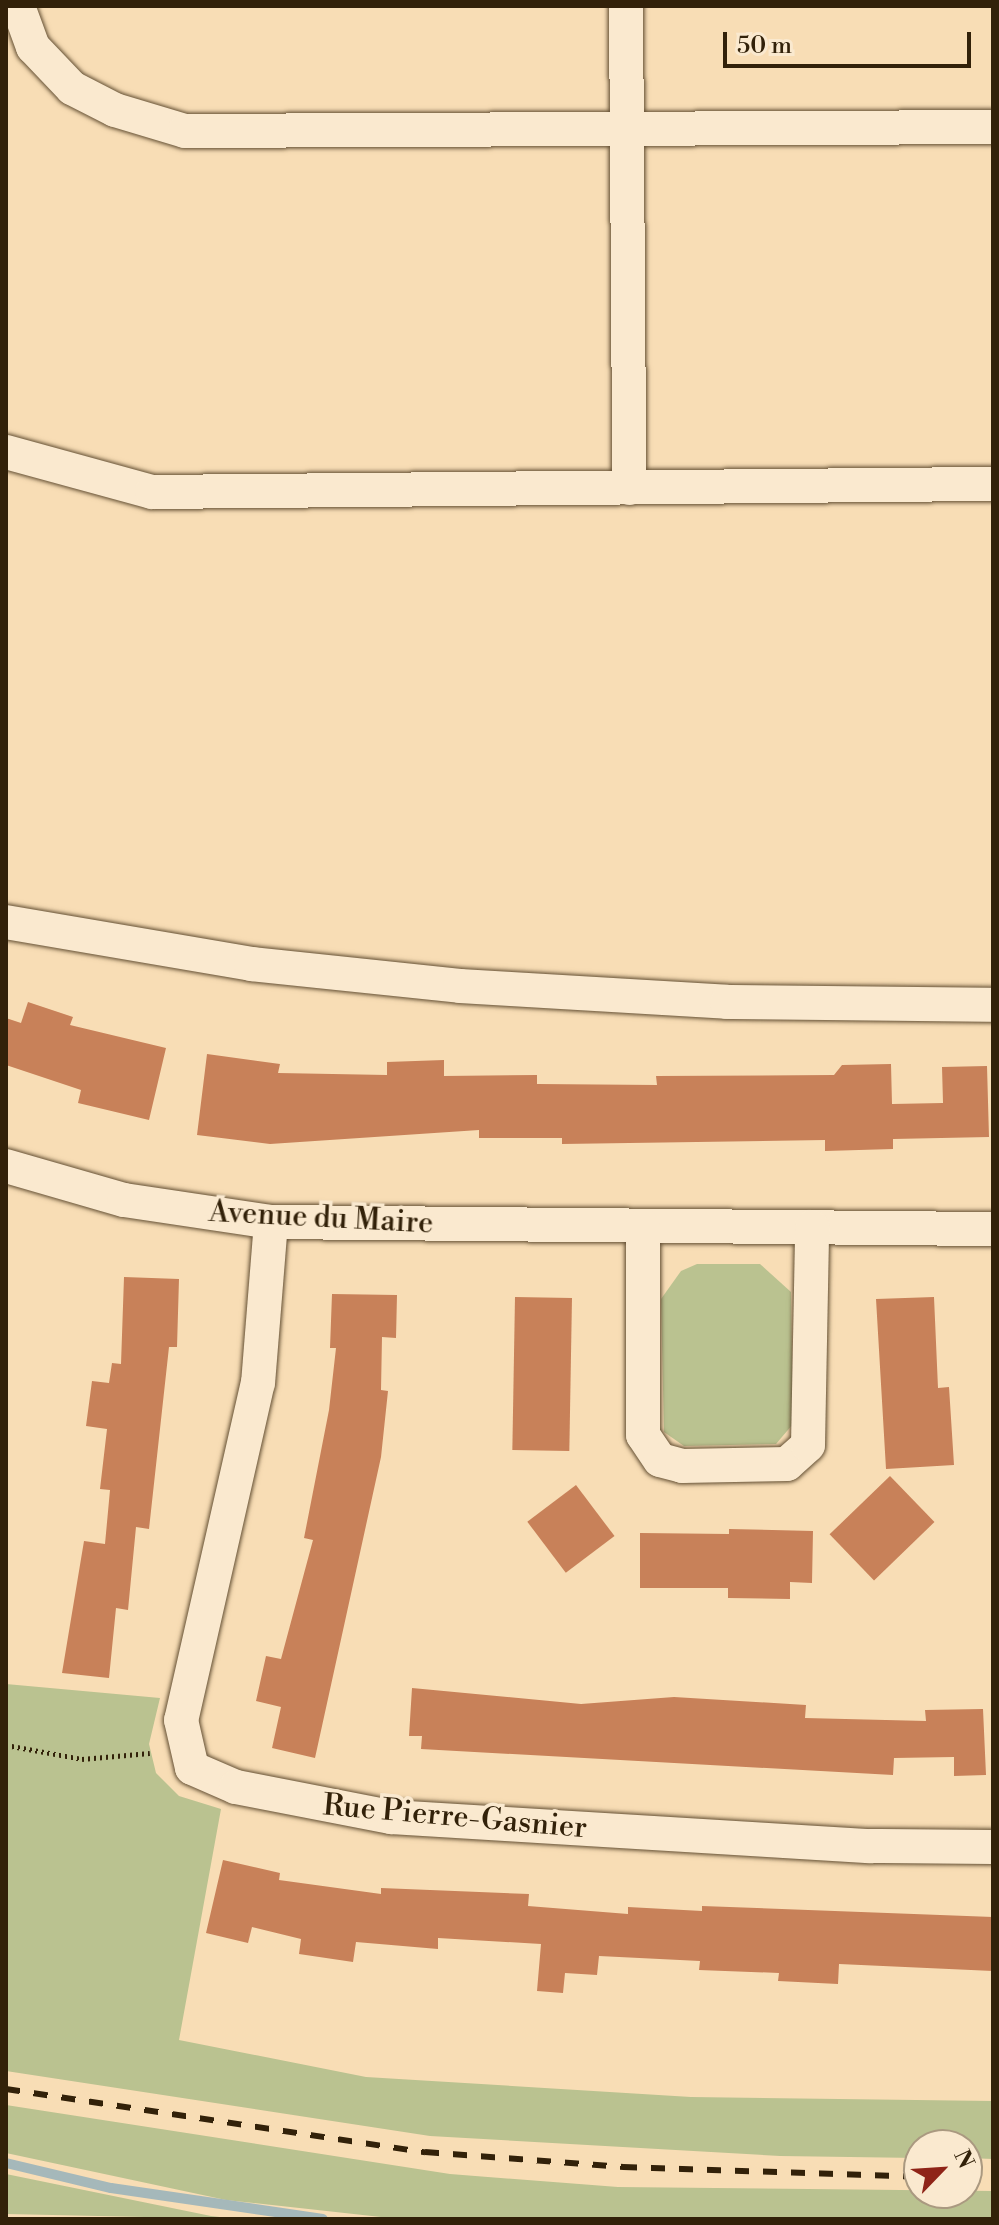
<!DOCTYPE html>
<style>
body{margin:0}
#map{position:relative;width:999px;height:2225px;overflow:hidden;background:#f8ddb5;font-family:"Libre Bodoni",serif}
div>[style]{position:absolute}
.green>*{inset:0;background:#bac290}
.stream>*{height:10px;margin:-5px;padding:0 5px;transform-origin:5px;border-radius:5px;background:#a5b8ba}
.building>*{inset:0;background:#c88159;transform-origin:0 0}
.path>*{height:5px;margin-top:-2.5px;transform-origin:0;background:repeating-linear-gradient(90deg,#322109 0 2px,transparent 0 6px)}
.roads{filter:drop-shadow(0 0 2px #645034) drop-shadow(0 0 2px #645034)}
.minor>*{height:34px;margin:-17px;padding:0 17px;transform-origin:17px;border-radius:17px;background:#fae9cf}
.rail>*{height:6px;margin-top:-3px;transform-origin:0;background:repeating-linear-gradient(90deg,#322109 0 14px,transparent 0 28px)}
span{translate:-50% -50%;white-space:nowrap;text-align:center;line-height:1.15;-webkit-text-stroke:7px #fae9cf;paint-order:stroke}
.street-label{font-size:30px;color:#322109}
.frame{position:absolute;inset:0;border:8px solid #322109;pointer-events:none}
.north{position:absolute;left:903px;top:2129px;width:80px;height:80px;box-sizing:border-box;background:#fae9cf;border:2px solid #aa9980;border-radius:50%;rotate:65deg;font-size:22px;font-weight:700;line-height:32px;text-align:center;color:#322109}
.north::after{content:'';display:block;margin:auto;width:28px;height:36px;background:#8f2418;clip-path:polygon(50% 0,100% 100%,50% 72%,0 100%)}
.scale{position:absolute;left:723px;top:32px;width:248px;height:36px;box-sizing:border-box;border:4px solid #322109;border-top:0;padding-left:10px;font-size:24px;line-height:28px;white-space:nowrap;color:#322109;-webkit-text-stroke:6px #fae9cf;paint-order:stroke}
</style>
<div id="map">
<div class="green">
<div style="clip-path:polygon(697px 1264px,760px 1264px,791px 1292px,793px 1424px,776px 1444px,684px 1446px,664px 1432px,661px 1299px,681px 1271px)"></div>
<div style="clip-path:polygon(6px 1684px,160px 1698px,149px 1744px,156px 1773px,179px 1796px,221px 1809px,179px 2040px,366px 2077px,691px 2097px,993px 2101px,993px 2159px,967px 2158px,967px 2145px,919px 2145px,919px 2158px,780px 2156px,430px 2136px,6px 2071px)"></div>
<div style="clip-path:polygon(6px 2105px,450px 2174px,618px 2187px,993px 2191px,993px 2219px,399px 2219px,226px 2200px,6px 2153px)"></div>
<div style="clip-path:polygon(6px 2174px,211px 2216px,237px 2219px,6px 2214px)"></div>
</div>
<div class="stream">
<div style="left:6px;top:2163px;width:108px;rotate:13.4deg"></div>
<div style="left:111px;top:2188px;width:214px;rotate:8.3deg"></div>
</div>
<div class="building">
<div style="clip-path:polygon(28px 1002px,73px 1017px,70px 1025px,166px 1048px,149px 1120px,78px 1103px,81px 1090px,6px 1065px,6px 1018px,21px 1023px)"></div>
<div style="clip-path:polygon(207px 1054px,280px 1064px,278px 1073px,387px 1075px,387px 1062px,444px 1060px,444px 1076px,537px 1075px,537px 1084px,657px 1085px,656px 1076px,834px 1075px,842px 1065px,891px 1064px,892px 1104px,943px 1103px,942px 1067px,987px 1066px,989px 1137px,893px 1139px,893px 1149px,825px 1151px,825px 1140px,562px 1144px,562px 1138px,479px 1138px,479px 1130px,270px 1144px,197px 1135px)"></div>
<div style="clip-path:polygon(124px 1277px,179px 1279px,177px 1347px,169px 1347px,149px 1529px,136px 1527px,128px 1610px,116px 1608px,109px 1678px,62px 1673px,84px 1541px,105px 1544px,110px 1490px,100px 1489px,107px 1429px,86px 1426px,92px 1381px,109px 1383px,112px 1363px,121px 1364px)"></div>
<div style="clip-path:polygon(332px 1294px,397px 1295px,396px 1338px,382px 1337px,381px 1390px,388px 1391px,381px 1457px,315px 1758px,272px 1748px,281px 1707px,256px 1701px,266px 1656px,281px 1659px,313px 1540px,304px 1538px,329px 1410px,336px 1348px,330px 1348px)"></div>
<div style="left:515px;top:1297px;width:57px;height:153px;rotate:1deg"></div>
<div style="clip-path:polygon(934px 1297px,938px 1388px,949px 1387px,954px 1465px,886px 1469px,876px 1299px)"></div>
<div style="left:890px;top:1476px;width:64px;height:84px;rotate:46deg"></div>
<div style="left:576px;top:1485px;width:64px;height:61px;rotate:53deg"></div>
<div style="clip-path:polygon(729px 1529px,813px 1531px,812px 1583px,790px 1582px,790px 1599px,728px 1598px,728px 1588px,640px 1588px,640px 1533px,729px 1534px)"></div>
<div style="clip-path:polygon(412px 1688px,581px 1704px,674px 1697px,806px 1705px,805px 1718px,926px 1721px,925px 1710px,983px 1709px,986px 1775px,954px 1776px,954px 1757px,894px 1758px,893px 1775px,421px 1749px,422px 1736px,409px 1736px)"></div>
<div style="clip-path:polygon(223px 1860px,280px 1873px,279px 1880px,381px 1894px,381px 1888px,529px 1894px,528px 1906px,628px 1914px,628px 1907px,702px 1911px,702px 1906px,993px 1917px,993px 1971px,839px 1964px,838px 1984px,778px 1981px,779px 1973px,699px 1970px,700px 1961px,599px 1956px,597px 1975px,565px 1973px,563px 1993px,537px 1991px,541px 1944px,438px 1938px,438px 1949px,356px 1942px,353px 1962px,299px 1954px,301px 1939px,252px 1927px,248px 1943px,206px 1933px)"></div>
</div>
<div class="path">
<div style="left:6px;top:1745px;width:77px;rotate:10.4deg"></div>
<div style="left:82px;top:1759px;width:68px;rotate:-5deg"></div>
</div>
<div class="roads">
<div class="minor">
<div style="left:18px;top:6px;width:44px;rotate:69.9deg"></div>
<div style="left:33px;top:47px;width:57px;rotate:46.4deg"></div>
<div style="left:72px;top:88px;width:48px;rotate:27.1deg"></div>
<div style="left:115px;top:110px;width:73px;rotate:16.7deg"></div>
<div style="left:185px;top:131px;width:808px;rotate:-0.28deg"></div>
<div style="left:626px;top:6px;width:482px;rotate:89.6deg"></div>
<div style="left:6px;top:452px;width:151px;rotate:15.3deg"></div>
<div style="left:152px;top:492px;width:841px;rotate:-0.55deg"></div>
<div style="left:6px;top:922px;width:249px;rotate:9.7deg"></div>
<div style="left:251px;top:964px;width:210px;rotate:6deg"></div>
<div style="left:460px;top:986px;width:267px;rotate:3.4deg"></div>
<div style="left:727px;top:1002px;width:266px;rotate:0.6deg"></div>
<div style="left:6px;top:1166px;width:123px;rotate:16.1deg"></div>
<div style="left:124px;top:1200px;width:149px;rotate:8.5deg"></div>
<div style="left:271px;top:1222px;width:722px;rotate:0.56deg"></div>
<div style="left:271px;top:1222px;width:161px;rotate:94.6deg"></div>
<div style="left:258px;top:1382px;width:347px;rotate:102.8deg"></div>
<div style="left:181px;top:1720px;width:49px;rotate:77.1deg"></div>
<div style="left:192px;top:1768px;width:48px;rotate:23.4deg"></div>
<div style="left:236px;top:1787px;width:158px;rotate:11deg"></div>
<div style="left:391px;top:1817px;width:480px;rotate:3.5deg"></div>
<div style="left:870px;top:1846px;width:123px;rotate:0.5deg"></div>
<div style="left:643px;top:1226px;width:209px;rotate:90deg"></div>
<div style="left:643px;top:1435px;width:30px;rotate:56deg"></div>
<div style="left:660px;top:1460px;width:23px;rotate:15deg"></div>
<div style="left:682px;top:1466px;width:105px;rotate:-1.1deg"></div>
<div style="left:787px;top:1464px;width:28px;rotate:-42deg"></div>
<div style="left:808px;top:1445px;width:218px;rotate:-88.9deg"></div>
</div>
</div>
<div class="rail">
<div style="left:6px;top:2089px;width:424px;rotate:8.6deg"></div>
<div style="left:425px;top:2152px;width:199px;rotate:4.3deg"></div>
<div style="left:623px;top:2167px;width:296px;rotate:1.9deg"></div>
<div style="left:967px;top:2177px;width:26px"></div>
</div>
<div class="street-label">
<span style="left:321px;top:1218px;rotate:3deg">Avenue du Maire</span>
<span style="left:455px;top:1817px;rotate:5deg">Rue Pierre-Gasnier</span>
</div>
<div class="frame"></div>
<div class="north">N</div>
<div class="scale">50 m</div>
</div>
